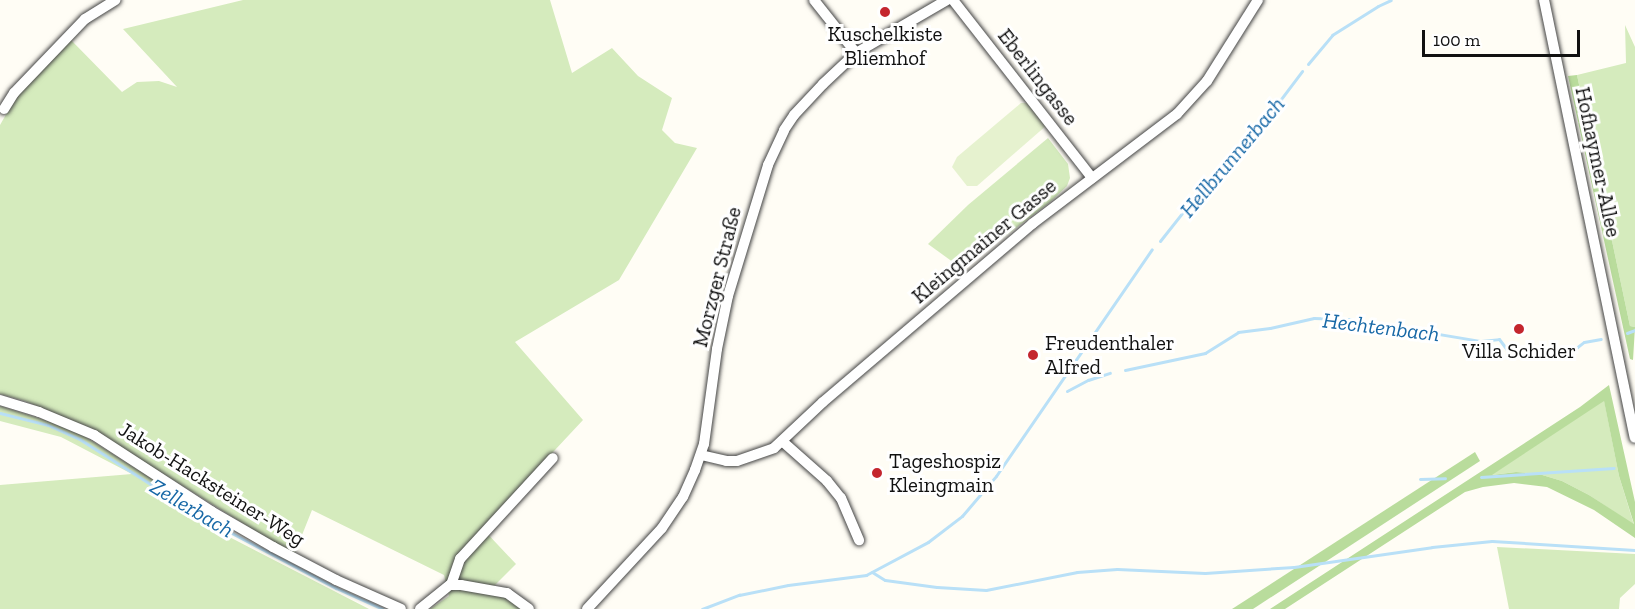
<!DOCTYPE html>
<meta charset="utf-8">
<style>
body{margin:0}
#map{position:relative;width:1635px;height:609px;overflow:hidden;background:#fffdf5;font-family:"Zilla Slab",serif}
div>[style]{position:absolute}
.green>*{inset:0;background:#d5ebbd}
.forest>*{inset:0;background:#b9dc9c}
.pitch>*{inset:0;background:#e6f2cf}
.stream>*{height:3px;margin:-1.5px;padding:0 1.5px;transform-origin:1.5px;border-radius:1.5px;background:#b9e0f7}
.roads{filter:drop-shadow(0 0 2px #444) drop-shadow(0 0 2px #444)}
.minor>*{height:10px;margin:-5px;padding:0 5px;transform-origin:5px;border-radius:5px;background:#fff}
.dots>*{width:16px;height:16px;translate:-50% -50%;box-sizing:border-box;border:3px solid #fff;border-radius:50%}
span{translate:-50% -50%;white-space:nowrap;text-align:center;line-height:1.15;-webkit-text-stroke:6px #fff;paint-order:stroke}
.poi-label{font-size:21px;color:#111}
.left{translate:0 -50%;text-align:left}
.street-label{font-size:21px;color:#111}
.water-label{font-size:22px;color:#1768a6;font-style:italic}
.scale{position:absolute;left:1422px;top:30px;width:158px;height:27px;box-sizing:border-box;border:3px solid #111;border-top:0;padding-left:8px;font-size:18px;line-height:21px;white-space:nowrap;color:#111;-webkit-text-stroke:4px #fff;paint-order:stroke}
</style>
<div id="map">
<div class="green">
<div style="clip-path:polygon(243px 0,550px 0,572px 73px,612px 48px,638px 76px,672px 98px,662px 130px,675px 143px,697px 148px,619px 280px,515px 342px,583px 420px,482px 528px,516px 564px,488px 592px,507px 598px,522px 609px,430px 609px,449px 596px,444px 575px,312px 510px,294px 555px,91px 429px,25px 401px,0 394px,0 125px,16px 97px,71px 40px,122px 92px,137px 82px,159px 81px,177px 87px,123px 29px)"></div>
<div style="clip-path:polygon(1625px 25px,1635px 47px,1635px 327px,1630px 326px,1577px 75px,1626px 63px)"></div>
<div style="clip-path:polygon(1048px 138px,1068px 164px,1070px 178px,1067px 186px,1049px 203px,967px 265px,957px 265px,928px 244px,968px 205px)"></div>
<div style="clip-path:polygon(1604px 400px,1619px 476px,1634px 525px,1589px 495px,1562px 481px,1539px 474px,1516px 472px,1491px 475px)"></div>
<div style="clip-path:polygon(0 406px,73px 429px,214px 518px,208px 526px,369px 609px,0 609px,0 485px,132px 474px,61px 437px,0 421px)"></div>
<div style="clip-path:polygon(1497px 547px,1635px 554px,1635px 584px,1620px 598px,1619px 609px,1509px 609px)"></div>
</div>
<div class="forest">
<div style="clip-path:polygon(1577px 75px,1630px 326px,1635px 327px,1633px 360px,1630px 359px,1568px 76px)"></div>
<div style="clip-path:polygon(evenodd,1609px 385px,1635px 502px,1635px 538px,1594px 510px,1547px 487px,1514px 483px,1483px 487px,1465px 492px,1285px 609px,1270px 609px,1580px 407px,1609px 385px,1604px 401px,1619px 476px,1634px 524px,1589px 495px,1562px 481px,1539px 474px,1516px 472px,1492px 475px,1604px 401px)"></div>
<div style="clip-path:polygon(1475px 452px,1480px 461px,1253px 609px,1232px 609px)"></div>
</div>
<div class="pitch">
<div style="clip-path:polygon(1021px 103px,1029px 103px,1047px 125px,977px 186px,967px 186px,952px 167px,957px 157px)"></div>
</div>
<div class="stream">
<div style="left:1308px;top:64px;width:38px;rotate:-50deg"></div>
<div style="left:1332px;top:35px;width:54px;rotate:-32.2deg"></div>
<div style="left:1378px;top:6px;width:14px;rotate:-25deg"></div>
<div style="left:1160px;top:241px;width:48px;rotate:-51.7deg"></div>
<div style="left:1190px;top:203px;width:88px;rotate:-46.4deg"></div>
<div style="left:1251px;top:139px;width:85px;rotate:-53.1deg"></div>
<div style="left:1627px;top:333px;width:9px;rotate:-21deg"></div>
<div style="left:1125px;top:370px;width:82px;rotate:-12deg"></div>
<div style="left:1205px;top:353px;width:39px;rotate:-32deg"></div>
<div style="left:1238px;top:332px;width:32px;rotate:-7deg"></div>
<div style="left:1270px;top:328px;width:45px;rotate:-12.8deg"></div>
<div style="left:1314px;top:318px;width:35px;rotate:2deg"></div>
<div style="left:1349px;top:319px;width:134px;rotate:9.5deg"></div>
<div style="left:1481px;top:341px;width:18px;rotate:-6deg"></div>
<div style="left:1499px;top:339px;width:15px;rotate:53deg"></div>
<div style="left:1508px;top:351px;width:45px;rotate:6.3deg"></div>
<div style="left:1553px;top:356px;width:18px;rotate:-13deg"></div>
<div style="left:1571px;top:352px;width:16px;rotate:-38deg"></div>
<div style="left:1584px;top:342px;width:17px;rotate:-10deg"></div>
<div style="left:1067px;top:391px;width:24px;rotate:-28deg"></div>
<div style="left:1088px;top:380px;width:23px;rotate:-18deg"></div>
<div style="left:0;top:413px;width:49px;rotate:14deg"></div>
<div style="left:48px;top:425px;width:36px;rotate:24deg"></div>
<div style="left:81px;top:440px;width:149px;rotate:32.4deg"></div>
<div style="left:207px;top:520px;width:146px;rotate:27.8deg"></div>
<div style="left:336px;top:588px;width:51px;rotate:24.1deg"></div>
<div style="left:1481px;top:477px;width:133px;rotate:-3.9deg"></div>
<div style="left:1420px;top:479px;width:25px;rotate:-2deg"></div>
<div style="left:872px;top:572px;width:15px;rotate:32deg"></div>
<div style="left:885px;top:580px;width:52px;rotate:7.7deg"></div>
<div style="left:937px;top:587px;width:49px;rotate:3.5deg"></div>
<div style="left:986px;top:590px;width:93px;rotate:-11.2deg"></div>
<div style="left:1077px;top:572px;width:40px;rotate:-4.3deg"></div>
<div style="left:1117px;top:569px;width:88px;rotate:2.6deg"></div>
<div style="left:1205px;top:573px;width:89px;rotate:-3.9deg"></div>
<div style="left:1294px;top:567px;width:139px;rotate:-8.2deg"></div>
<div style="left:1432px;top:547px;width:60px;rotate:-5.7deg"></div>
<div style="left:1492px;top:541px;width:143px;rotate:3.6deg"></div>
<div style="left:702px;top:609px;width:40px;rotate:-21deg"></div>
<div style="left:739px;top:595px;width:50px;rotate:-11.5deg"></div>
<div style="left:788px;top:585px;width:79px;rotate:-7.3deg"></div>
<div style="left:866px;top:575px;width:70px;rotate:-28deg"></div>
<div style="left:928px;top:542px;width:43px;rotate:-37.4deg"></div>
<div style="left:962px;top:516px;width:52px;rotate:-49.6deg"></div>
<div style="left:996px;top:476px;width:275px;rotate:-55.5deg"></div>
</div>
<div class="roads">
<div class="minor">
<div style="left:814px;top:0;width:68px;rotate:51.6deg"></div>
<div style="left:953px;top:0;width:226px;rotate:52deg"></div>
<div style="left:1544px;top:0;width:447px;rotate:78.3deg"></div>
<div style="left:4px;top:109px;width:19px;rotate:-58deg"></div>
<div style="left:14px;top:93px;width:103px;rotate:-46.2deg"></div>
<div style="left:85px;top:19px;width:36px;rotate:-32deg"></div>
<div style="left:0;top:400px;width:41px;rotate:17.1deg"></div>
<div style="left:39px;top:412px;width:60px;rotate:22.7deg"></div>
<div style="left:94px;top:435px;width:140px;rotate:33deg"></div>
<div style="left:211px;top:511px;width:72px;rotate:30.1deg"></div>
<div style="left:273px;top:547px;width:71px;rotate:27.6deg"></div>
<div style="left:336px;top:580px;width:71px;rotate:24deg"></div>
<div style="left:782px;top:441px;width:60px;rotate:41.6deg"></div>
<div style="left:827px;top:481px;width:22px;rotate:51deg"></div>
<div style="left:841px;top:498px;width:46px;rotate:66.8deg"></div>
<div style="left:701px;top:455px;width:26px;rotate:13deg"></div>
<div style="left:726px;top:461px;width:11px"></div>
<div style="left:737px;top:461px;width:39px;rotate:-19deg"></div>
<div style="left:774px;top:448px;width:67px;rotate:-43.2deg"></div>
<div style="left:823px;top:402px;width:275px;rotate:-40.4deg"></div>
<div style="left:1032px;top:224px;width:182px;rotate:-37.2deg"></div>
<div style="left:1177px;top:114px;width:45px;rotate:-47.7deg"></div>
<div style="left:1207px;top:81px;width:96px;rotate:-57.8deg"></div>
<div style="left:451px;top:585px;width:28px;rotate:-71deg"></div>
<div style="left:460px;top:559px;width:137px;rotate:-47.4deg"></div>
<div style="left:420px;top:609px;width:38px;rotate:-39deg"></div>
<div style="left:450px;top:585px;width:11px"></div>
<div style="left:461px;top:585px;width:47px;rotate:9.9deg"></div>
<div style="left:507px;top:593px;width:27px;rotate:36deg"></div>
<div style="left:587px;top:609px;width:110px;rotate:-47.2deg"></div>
<div style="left:662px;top:528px;width:37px;rotate:-56deg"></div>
<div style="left:683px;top:497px;width:30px;rotate:-66deg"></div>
<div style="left:695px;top:470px;width:28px;rotate:-71deg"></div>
<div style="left:704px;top:444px;width:96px;rotate:-82.2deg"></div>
<div style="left:717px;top:349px;width:54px;rotate:-78.3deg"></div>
<div style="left:728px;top:296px;width:137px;rotate:-73deg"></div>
<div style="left:768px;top:165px;width:38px;rotate:-65deg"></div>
<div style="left:784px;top:130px;width:18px;rotate:-56deg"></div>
<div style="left:794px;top:115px;width:42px;rotate:-46.9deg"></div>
<div style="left:823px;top:84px;width:45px;rotate:-43.2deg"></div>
<div style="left:856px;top:53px;width:105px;rotate:-30.2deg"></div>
</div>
</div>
<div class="dots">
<div style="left:885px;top:12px;background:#c4262e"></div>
<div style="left:1519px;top:329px;background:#c4262e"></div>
<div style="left:1033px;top:355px;background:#c4262e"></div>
<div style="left:877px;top:473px;background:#c4262e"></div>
</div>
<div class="poi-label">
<span style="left:885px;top:46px">Kuschelkiste<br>Bliemhof</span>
<span class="left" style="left:1045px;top:355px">Freudenthaler<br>Alfred</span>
<span style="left:1519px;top:351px">Villa Schider</span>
<span class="left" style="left:889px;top:473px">Tageshospiz<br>Kleingmain</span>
</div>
<div class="street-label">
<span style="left:1038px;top:77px;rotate:52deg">Eberlingasse</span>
<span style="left:1598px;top:162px;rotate:78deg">Hofhaymer-Allee</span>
<span style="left:984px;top:241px;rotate:-40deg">Kleingmainer Gasse</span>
<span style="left:717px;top:277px;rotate:-76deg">Morzger Straße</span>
<span style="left:212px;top:484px;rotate:32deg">Jakob-Hacksteiner-Weg</span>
</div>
<div class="water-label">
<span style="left:1232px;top:157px;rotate:-50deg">Hellbrunnerbach</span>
<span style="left:1381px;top:327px;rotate:7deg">Hechtenbach</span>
<span style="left:192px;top:508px;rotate:31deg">Zellerbach</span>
</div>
<div class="scale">100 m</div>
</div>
